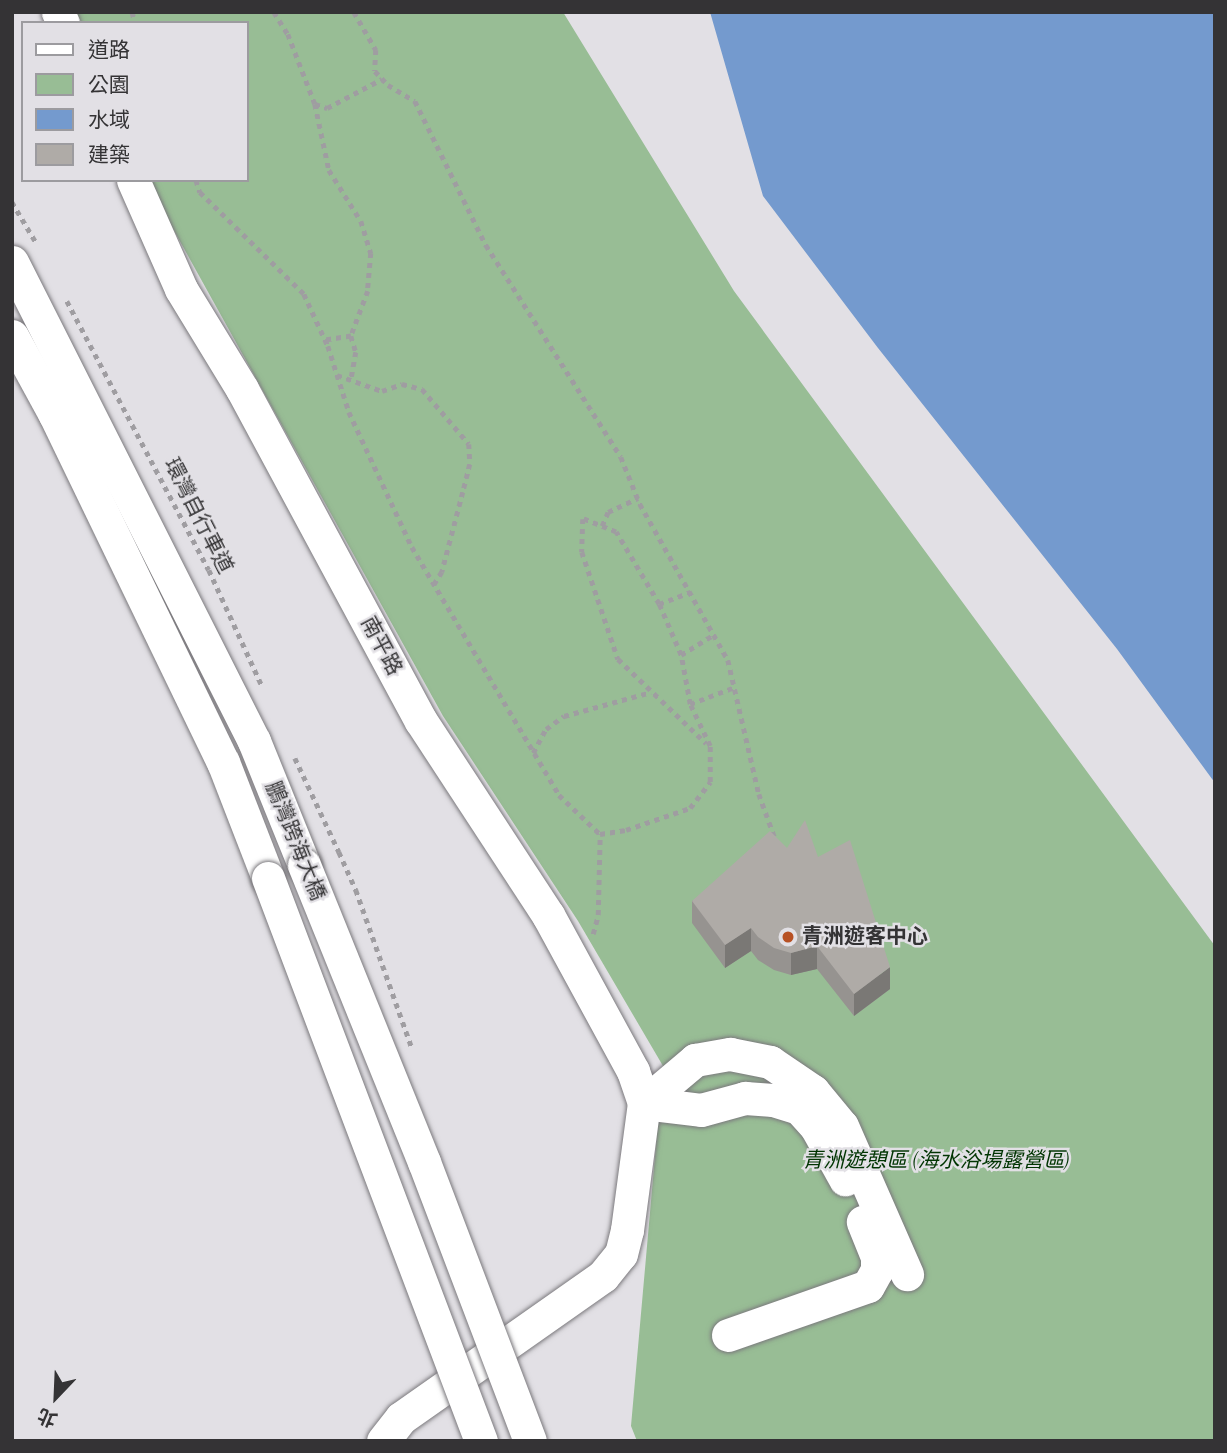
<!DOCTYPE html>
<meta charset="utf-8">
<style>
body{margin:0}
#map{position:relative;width:1227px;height:1453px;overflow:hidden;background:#e2e0e5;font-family:Spectral,"Noto Sans TC",serif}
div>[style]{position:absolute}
.green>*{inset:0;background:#98bd95}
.water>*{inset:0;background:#749ace}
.path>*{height:4.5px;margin-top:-2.25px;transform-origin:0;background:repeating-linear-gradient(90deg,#9f9da1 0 5px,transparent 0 10px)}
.roads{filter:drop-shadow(0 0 2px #7b797d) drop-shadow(0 0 2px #7b797d)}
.minor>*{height:33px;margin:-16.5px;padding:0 16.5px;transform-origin:16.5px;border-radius:16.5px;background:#fff}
.path-bridge>*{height:4.5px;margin-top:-2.25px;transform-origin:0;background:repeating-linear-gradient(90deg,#9f9da1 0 5px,transparent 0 10px)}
.bridges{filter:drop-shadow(0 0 2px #7b797d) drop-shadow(0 0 2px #7b797d)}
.minor-bridge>*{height:33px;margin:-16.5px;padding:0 16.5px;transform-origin:16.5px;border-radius:16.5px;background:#fff}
.wall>*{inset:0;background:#969390}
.shaded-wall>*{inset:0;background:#7a7875}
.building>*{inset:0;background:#afaba7}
.dots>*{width:19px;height:19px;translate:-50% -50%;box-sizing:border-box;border:4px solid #e2e0e5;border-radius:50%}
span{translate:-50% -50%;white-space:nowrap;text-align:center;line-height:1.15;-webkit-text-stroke:5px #e2e0e5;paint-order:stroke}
.street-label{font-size:21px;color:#343335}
.poi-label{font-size:21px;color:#343335;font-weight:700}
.left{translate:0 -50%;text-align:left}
.park-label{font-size:21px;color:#013502;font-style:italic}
.frame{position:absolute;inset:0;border:14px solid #343335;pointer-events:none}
.legend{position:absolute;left:21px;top:21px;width:228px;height:161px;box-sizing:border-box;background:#e2e0e5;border:2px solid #9c9b9f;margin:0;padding:9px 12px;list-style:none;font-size:21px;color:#343335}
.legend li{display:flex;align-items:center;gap:14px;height:35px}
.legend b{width:35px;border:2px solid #9c9b9f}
.north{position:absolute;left:21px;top:1362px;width:70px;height:70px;-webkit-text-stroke:5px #e2e0e5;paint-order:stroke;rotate:203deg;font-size:19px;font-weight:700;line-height:28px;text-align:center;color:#343335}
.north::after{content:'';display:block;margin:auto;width:24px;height:32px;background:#343335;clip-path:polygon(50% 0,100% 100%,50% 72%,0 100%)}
</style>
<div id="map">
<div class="green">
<div style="clip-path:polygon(61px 12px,563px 12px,734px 291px,1215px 946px,1215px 1441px,637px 1441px,631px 1426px,663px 1066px,578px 921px,443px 716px,146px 180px,247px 180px,247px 23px,66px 23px)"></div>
</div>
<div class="water">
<div style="clip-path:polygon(710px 12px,1215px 12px,1215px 783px,1117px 649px,878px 348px,763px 196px)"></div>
</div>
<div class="path">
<div style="left:132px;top:12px;width:12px;rotate:70deg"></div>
<div style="left:274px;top:12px;width:26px;rotate:58deg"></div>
<div style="left:288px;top:34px;width:75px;rotate:68.9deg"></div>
<div style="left:315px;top:104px;width:13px;rotate:18deg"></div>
<div style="left:327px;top:108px;width:62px;rotate:-27.8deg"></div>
<div style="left:354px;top:12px;width:44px;rotate:59.9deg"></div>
<div style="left:376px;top:50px;width:21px;rotate:93deg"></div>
<div style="left:375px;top:71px;width:19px;rotate:47deg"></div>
<div style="left:388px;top:85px;width:31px;rotate:31deg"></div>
<div style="left:415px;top:101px;width:161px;rotate:63.8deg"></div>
<div style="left:486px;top:245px;width:251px;rotate:57.5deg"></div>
<div style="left:621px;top:457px;width:51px;rotate:68deg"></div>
<div style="left:640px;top:504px;width:179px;rotate:60.6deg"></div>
<div style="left:728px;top:660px;width:138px;rotate:77deg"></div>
<div style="left:759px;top:794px;width:50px;rotate:70.1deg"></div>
<div style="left:315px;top:104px;width:67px;rotate:78deg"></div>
<div style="left:329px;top:170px;width:60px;rotate:57.9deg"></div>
<div style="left:361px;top:221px;width:34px;rotate:73deg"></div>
<div style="left:371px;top:253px;width:38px;rotate:95deg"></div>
<div style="left:368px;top:291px;width:48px;rotate:110.7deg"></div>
<div style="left:351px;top:336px;width:26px;rotate:171deg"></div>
<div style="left:196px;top:180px;width:13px;rotate:72deg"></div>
<div style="left:200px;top:192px;width:146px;rotate:44.4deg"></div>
<div style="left:304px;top:294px;width:57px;rotate:65.2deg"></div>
<div style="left:328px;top:346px;width:69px;rotate:72.3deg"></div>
<div style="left:349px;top:412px;width:149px;rotate:65deg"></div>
<div style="left:412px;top:547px;width:288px;rotate:59.3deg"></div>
<div style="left:559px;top:795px;width:57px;rotate:43.6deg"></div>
<div style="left:600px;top:834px;width:26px;rotate:-9deg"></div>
<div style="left:626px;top:830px;width:68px;rotate:-19deg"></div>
<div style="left:690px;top:808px;width:33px;rotate:-52deg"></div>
<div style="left:710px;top:782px;width:36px;rotate:-90deg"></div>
<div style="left:710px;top:746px;width:47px;rotate:-115.5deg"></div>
<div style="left:690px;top:704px;width:48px;rotate:-20.7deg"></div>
<div style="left:12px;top:202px;width:49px;rotate:59.2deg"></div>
<div style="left:67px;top:301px;width:304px;rotate:62.2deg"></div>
<div style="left:209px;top:570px;width:128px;rotate:65.4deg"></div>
<div style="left:351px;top:336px;width:17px;rotate:73deg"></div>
<div style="left:356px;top:352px;width:28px;rotate:100deg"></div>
<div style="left:337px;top:375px;width:48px;rotate:19.6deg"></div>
<div style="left:382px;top:391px;width:21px;rotate:-19deg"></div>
<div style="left:402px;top:384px;width:21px;rotate:14deg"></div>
<div style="left:422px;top:389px;width:72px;rotate:49.5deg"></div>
<div style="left:469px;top:444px;width:20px;rotate:87deg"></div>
<div style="left:470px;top:464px;width:29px;rotate:104deg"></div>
<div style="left:463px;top:492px;width:83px;rotate:104.7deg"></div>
<div style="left:442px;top:572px;width:15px;rotate:122deg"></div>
<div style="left:602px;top:526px;width:15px;rotate:-67deg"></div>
<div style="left:608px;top:512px;width:33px;rotate:-25deg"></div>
<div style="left:659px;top:604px;width:34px;rotate:-21deg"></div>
<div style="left:681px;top:655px;width:39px;rotate:-32deg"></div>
<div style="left:690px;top:704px;width:50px;rotate:-100.4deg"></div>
<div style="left:681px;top:655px;width:56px;rotate:-113.3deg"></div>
<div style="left:659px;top:604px;width:84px;rotate:-120.8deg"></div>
<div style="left:616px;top:532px;width:35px;rotate:-158deg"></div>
<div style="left:583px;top:519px;width:33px;rotate:92deg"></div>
<div style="left:582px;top:552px;width:113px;rotate:71.4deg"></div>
<div style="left:618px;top:659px;width:122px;rotate:43.7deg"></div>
<div style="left:533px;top:753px;width:27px;rotate:-62deg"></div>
<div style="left:546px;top:729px;width:22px;rotate:-36deg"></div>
<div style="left:564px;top:716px;width:90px;rotate:-15.4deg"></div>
<div style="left:295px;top:758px;width:104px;rotate:64.9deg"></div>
<div style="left:593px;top:934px;width:20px;rotate:-75deg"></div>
<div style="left:598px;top:915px;width:81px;rotate:-88.6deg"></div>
</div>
<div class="roads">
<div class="minor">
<div style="left:58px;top:12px;width:12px;rotate:66deg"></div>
<div style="left:133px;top:180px;width:119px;rotate:66.2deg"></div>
<div style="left:181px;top:289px;width:117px;rotate:58.6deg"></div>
<div style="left:242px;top:389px;width:377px;rotate:61.7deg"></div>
<div style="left:421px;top:721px;width:232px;rotate:56.8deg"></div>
<div style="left:548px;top:915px;width:178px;rotate:61.4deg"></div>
<div style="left:633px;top:1071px;width:34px;rotate:71deg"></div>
<div style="left:12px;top:262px;width:537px;rotate:63.2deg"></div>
<div style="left:254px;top:741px;width:134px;rotate:68deg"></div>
<div style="left:12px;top:336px;width:90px;rotate:61.4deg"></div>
<div style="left:55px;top:415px;width:386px;rotate:64.2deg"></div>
<div style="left:223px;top:762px;width:124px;rotate:68.8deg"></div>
<div style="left:644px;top:1103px;width:57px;rotate:7deg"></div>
<div style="left:701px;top:1110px;width:46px;rotate:-15.3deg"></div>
<div style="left:745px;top:1098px;width:28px;rotate:4deg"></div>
<div style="left:773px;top:1100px;width:27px;rotate:17deg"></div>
<div style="left:799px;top:1108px;width:25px;rotate:48deg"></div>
<div style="left:816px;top:1127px;width:60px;rotate:60.9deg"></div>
<div style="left:728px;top:1335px;width:148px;rotate:-19.3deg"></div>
<div style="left:868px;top:1286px;width:18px;rotate:-61deg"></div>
<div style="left:877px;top:1270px;width:13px;rotate:-90deg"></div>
<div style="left:877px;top:1257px;width:38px;rotate:-112deg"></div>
<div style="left:383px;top:1441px;width:29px;rotate:-52deg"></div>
<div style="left:401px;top:1418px;width:247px;rotate:-35.1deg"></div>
<div style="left:603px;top:1276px;width:28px;rotate:-51deg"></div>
<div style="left:621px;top:1254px;width:25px;rotate:-76deg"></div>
<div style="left:627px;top:1230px;width:128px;rotate:-82.4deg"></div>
<div style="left:644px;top:1103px;width:67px;rotate:-40.1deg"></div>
<div style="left:695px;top:1060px;width:36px;rotate:-10deg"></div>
<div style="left:730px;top:1054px;width:41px;rotate:11.3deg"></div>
<div style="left:770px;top:1062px;width:52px;rotate:34deg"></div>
<div style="left:813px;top:1091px;width:45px;rotate:50.4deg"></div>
<div style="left:842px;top:1126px;width:162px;rotate:66.3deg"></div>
</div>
</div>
<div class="path-bridge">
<div style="left:339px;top:852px;width:42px;rotate:65.9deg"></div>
<div style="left:356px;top:890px;width:168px;rotate:70.5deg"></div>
</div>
<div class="bridges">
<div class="minor-bridge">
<div style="left:304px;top:865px;width:320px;rotate:68deg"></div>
<div style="left:424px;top:1162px;width:298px;rotate:69.2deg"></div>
<div style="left:268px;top:878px;width:602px;rotate:69.28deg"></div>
</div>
</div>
<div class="wall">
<div style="clip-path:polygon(787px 848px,890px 989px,854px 1016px,817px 969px,791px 975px,774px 970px,758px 960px,751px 951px,725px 968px,692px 923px,692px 901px)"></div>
</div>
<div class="shaded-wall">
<div style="clip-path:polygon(751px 928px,751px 951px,725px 968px,725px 945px)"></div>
<div style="clip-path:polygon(817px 946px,817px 969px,791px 975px,791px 953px)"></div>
<div style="clip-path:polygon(890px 967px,890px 989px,854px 1016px,854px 994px)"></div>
</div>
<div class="building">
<div style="clip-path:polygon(805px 820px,818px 857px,850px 840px,890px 967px,854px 994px,817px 946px,791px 953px,774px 948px,758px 937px,751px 928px,725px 945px,692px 901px,770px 831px,787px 848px)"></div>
</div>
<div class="dots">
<div style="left:788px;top:937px;background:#b75124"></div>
</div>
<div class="street-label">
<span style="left:198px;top:516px;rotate:63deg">環灣自行車道</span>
<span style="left:381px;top:646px;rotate:62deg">南平路</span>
<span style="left:295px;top:841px;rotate:68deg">鵬灣跨海大橋</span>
</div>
<div class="poi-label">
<span class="left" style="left:802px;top:937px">青洲遊客中心</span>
</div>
<div class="park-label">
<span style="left:936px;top:1161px">青洲遊憩區 (海水浴場露營區)</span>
</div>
<div class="frame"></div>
<ul class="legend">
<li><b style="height:9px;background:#fff"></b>道路</li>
<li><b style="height:19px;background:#98bd95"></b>公園</li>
<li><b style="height:19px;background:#749ace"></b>水域</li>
<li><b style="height:19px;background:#afaba7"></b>建築</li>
</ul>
<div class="north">北</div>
</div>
